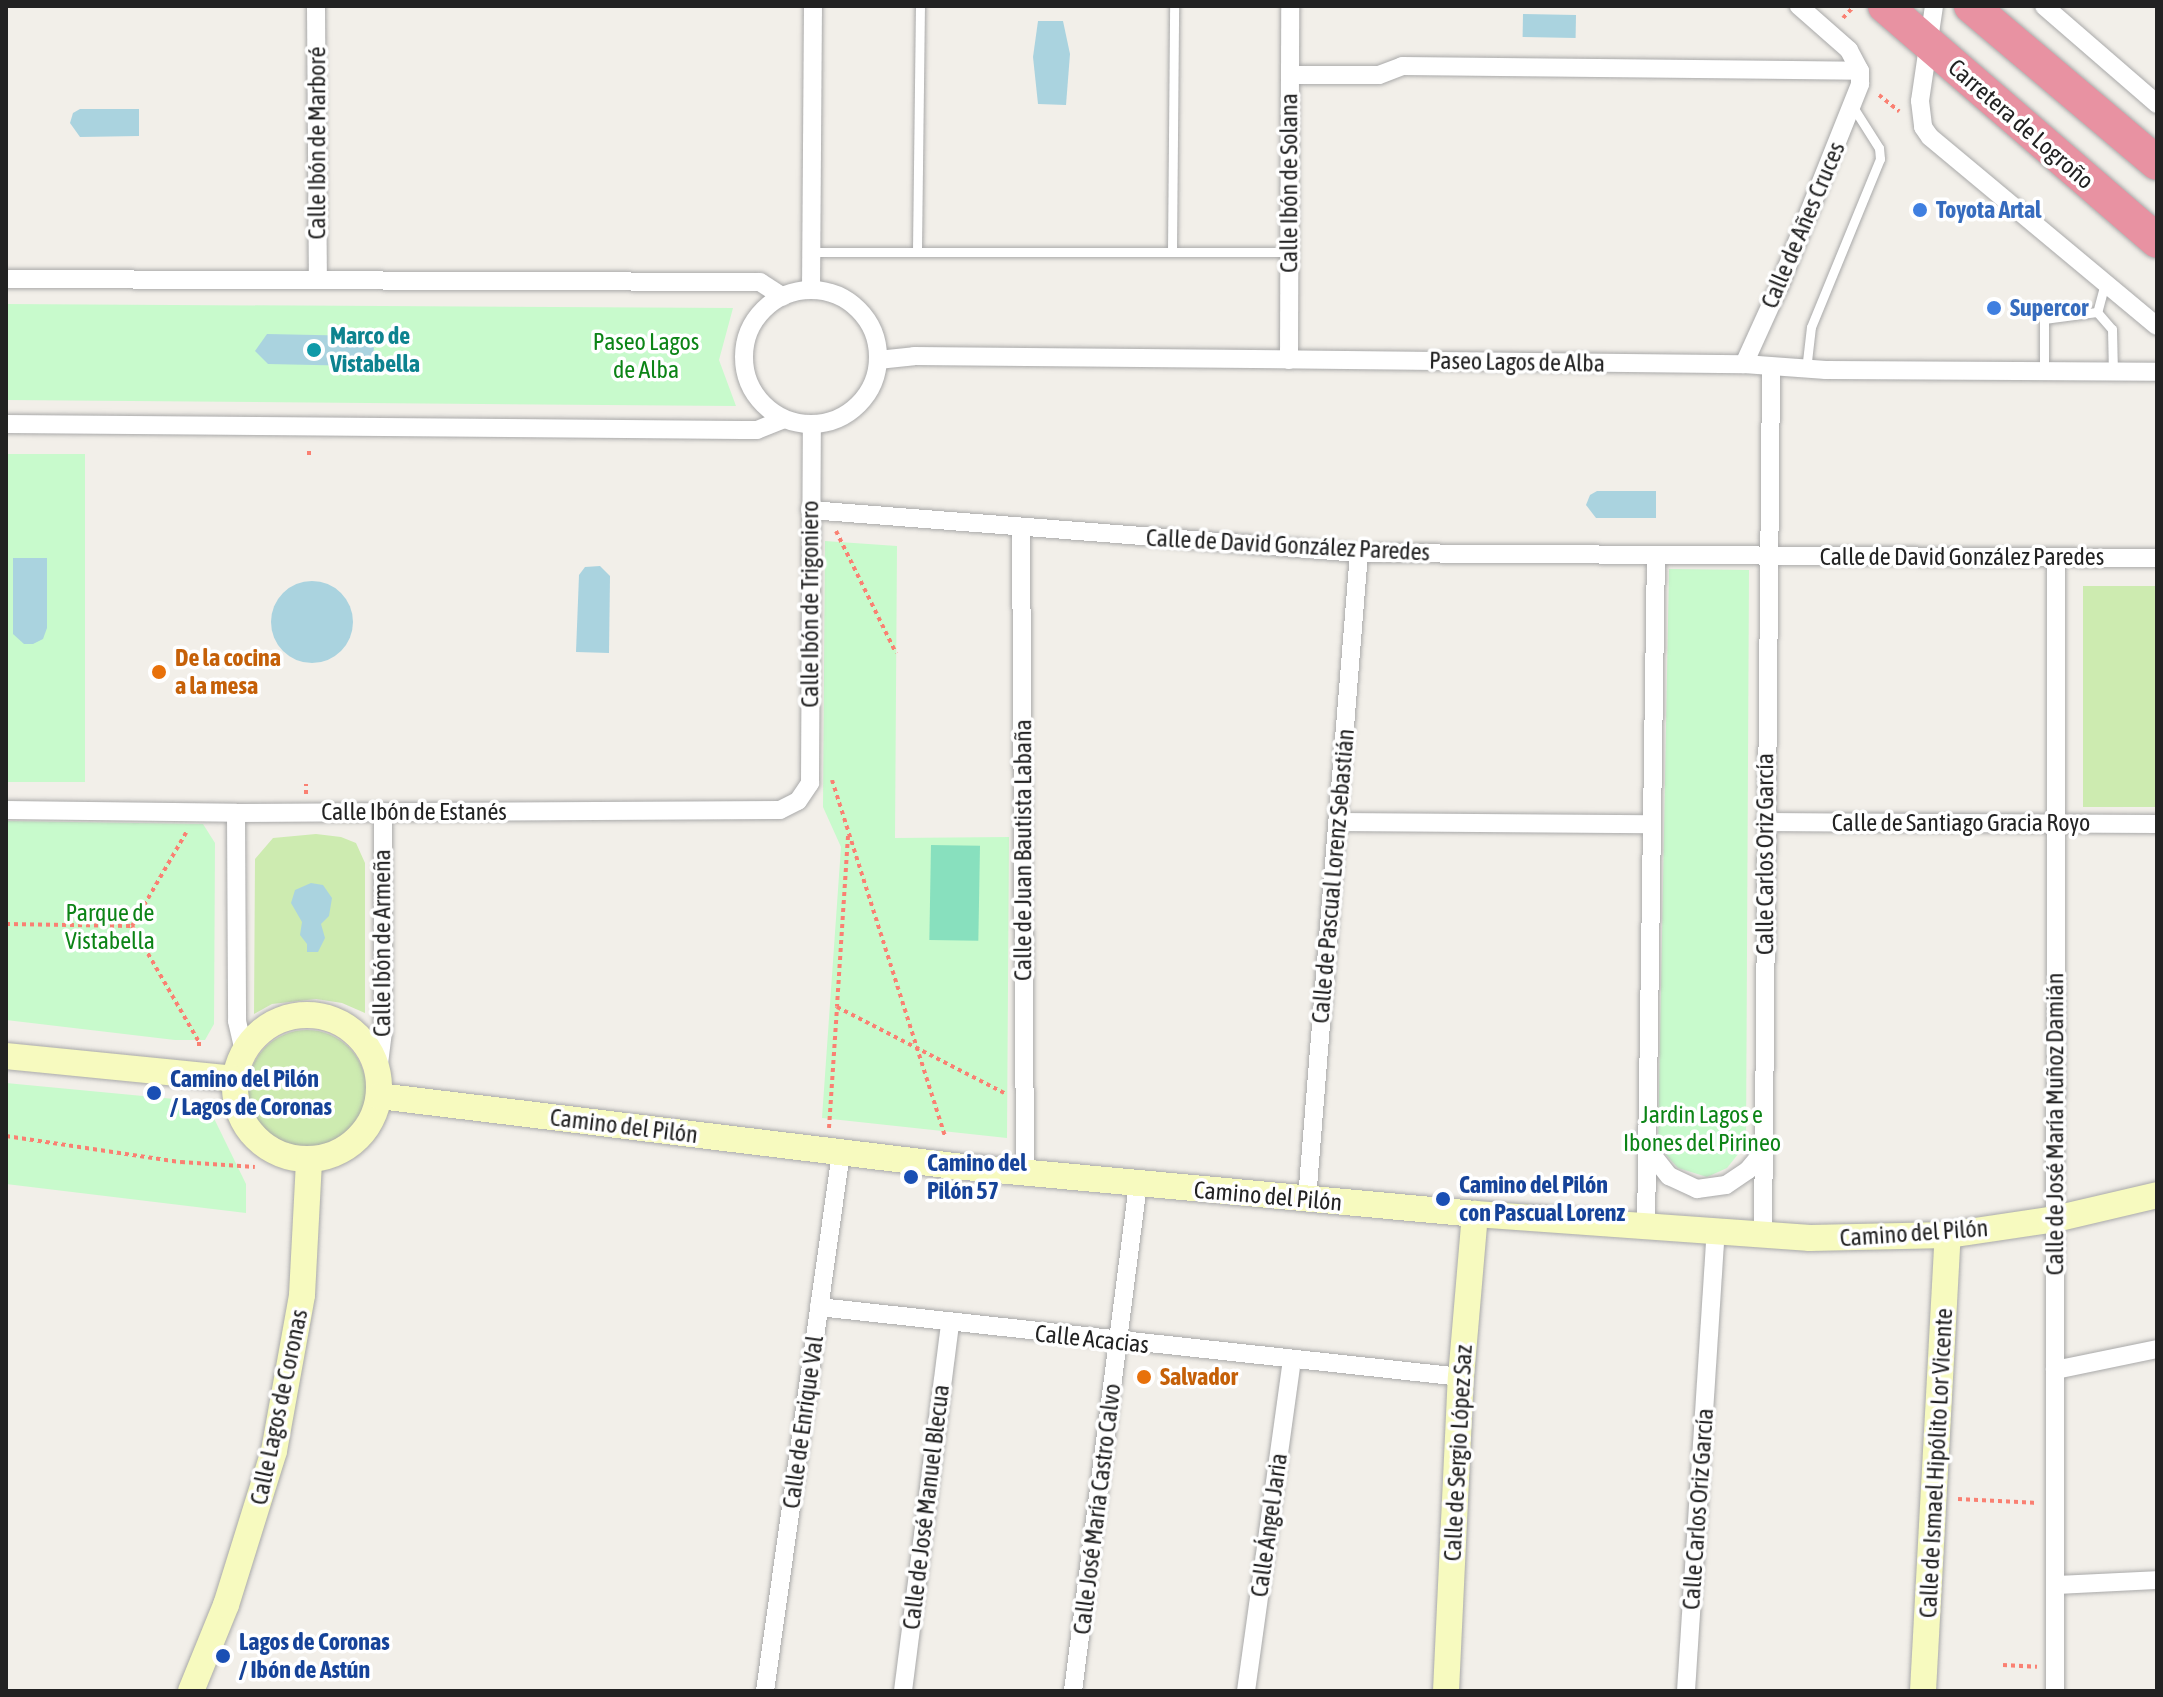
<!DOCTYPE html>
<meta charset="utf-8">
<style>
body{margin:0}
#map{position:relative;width:2163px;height:1697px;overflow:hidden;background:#f2efe9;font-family:"Asap Condensed",sans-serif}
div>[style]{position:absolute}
.grass>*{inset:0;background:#cdebb0;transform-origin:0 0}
.round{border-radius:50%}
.park>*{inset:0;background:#c8facc;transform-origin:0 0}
.pitch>*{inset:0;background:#88e0be;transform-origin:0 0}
.water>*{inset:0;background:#aad3df;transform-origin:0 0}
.path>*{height:4px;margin-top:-2px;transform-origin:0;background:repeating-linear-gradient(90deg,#fa8072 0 4px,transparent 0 8px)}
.roads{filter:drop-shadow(0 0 2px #a9a9a9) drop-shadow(0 0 2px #a9a9a9)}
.lane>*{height:9px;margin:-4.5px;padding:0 4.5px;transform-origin:4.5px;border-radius:4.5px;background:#fff}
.street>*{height:18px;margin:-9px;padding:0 9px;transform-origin:9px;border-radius:9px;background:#fff}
.street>.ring{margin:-9px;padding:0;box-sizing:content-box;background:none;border:18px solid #fff;border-radius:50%}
.secondary>*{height:26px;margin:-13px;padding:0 13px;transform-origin:13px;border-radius:13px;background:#f7fabf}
.secondary>.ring{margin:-13px;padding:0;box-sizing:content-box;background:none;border:26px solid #f7fabf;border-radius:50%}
.highway>*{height:34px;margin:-17px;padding:0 17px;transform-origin:17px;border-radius:17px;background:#e892a2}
.dots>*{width:22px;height:22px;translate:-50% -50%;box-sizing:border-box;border:4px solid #fff;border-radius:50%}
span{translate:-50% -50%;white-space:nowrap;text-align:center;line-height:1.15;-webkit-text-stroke:7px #fff;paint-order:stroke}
.street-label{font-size:24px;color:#222}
.shop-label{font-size:24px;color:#366cbe;font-weight:700}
.left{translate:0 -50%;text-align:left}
.culture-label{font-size:24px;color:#0d838f;font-weight:700}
.park-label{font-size:24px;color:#0c8416}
.food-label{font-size:24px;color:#c56008;font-weight:700}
.transit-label{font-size:24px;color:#164399;font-weight:700}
.frame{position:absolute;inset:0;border:8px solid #222;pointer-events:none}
</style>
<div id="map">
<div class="grass">
<div style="left:2083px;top:586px;width:74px;height:221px"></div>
<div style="clip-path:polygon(316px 834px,341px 837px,356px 843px,365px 863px,365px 1013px,342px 1003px,316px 999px,272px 1004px,254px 1014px,255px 859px,273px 838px)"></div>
<div class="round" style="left:248px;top:1030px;width:118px;height:118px"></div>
</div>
<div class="park">
<div style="clip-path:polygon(6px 304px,733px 308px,719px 360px,736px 406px,6px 400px)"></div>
<div style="left:7px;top:454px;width:78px;height:328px"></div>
<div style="clip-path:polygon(825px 541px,897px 546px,895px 838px,1009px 837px,1007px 1138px,822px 1118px,841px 847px,823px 807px)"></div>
<div style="clip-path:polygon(1669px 569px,1749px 570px,1746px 1144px,1727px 1168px,1707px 1177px,1678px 1168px,1658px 1146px)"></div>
<div style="clip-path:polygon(6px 821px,203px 824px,215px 843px,214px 1024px,205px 1040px,175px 1040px,6px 1020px)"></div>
<div style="clip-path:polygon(6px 1083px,206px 1102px,246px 1184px,246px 1213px,6px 1184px)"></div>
</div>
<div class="pitch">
<div style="left:931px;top:845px;width:49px;height:95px;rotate:1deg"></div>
</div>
<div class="water">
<div style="left:1523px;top:14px;width:53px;height:23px;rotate:1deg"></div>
<div style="clip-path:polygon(1038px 21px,1063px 21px,1070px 54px,1066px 105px,1038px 104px,1033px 57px)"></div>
<div style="clip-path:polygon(80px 109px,139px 109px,139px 136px,80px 137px,70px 123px,73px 113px)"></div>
<div style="clip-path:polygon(267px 334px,363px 336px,374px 348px,372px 358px,360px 366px,268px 364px,255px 351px)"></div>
<div style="clip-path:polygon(1597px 491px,1656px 491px,1656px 518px,1596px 518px,1586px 505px,1590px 495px)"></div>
<div style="clip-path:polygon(13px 558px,47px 558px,47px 628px,43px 639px,33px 644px,24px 644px,13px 634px)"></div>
<div style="clip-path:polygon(600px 566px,610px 576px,609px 653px,576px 652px,579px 575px,585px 567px)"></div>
<div class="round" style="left:271px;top:581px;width:82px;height:82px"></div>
<div style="clip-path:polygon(311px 883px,323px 885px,332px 898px,329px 916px,321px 924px,325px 938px,318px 952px,307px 952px,307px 944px,300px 935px,302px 922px,291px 903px,295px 890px)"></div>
</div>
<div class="path">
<div style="left:1843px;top:18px;width:16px;rotate:-47deg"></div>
<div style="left:1879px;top:95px;width:26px;rotate:39deg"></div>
<div style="left:309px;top:451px;width:5px;rotate:90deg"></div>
<div style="left:836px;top:531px;width:136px;rotate:63.8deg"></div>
<div style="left:832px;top:780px;width:374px;rotate:72.4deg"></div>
<div style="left:306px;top:794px;width:10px;rotate:-90deg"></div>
<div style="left:848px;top:836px;width:171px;rotate:93.7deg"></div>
<div style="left:837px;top:1007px;width:188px;rotate:27.2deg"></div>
<div style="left:6px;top:924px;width:126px;rotate:0.9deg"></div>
<div style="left:132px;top:926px;width:108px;rotate:-59.9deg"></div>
<div style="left:132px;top:926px;width:134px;rotate:60deg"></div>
<div style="left:199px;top:1042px;width:8px;rotate:90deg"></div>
<div style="left:829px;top:1128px;width:121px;rotate:-86.2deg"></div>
<div style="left:6px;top:1136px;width:177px;rotate:8.5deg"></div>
<div style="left:181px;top:1162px;width:74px;rotate:3.9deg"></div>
<div style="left:1958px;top:1499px;width:79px;rotate:2.9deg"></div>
<div style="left:2003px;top:1665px;width:34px;rotate:3deg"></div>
</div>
<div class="roads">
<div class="lane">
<div style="left:917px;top:249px;width:243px;rotate:-89.3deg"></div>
<div style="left:811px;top:252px;width:478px"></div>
<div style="left:1172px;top:252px;width:246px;rotate:-89.5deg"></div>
<div style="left:2105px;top:283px;width:30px;rotate:105deg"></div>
<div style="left:2097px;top:312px;width:23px;rotate:49deg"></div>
<div style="left:2112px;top:329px;width:43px;rotate:88.7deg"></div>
<div style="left:1806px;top:370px;width:43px;rotate:-83.4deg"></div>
<div style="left:1811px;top:327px;width:182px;rotate:-67.7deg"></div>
<div style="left:1880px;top:159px;width:11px;rotate:-95deg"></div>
<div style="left:1879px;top:148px;width:49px;rotate:-122.4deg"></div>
<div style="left:2044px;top:372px;width:53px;rotate:-90deg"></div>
<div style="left:2044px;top:319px;width:53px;rotate:-7.5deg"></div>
</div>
<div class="street">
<div style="left:316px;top:6px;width:274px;rotate:89.6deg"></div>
<div style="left:1934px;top:6px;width:96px;rotate:98.4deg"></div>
<div style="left:1920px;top:101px;width:26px;rotate:83deg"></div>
<div style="left:1923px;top:127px;width:12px;rotate:55deg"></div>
<div style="left:1930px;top:137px;width:295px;rotate:39.8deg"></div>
<div style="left:2044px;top:6px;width:150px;rotate:40.9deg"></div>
<div style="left:1290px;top:75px;width:89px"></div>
<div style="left:1379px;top:75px;width:25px;rotate:-21deg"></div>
<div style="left:1402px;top:66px;width:458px;rotate:0.6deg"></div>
<div style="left:6px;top:279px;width:754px;rotate:0.23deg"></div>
<div style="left:760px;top:282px;width:27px;rotate:33deg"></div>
<div style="left:811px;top:290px;width:284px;rotate:-89.6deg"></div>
<div class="ring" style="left:744px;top:290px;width:116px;height:116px"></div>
<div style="left:878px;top:360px;width:36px;rotate:-6deg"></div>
<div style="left:914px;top:356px;width:339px;rotate:0.5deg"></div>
<div style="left:1253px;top:359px;width:491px;rotate:0.6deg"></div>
<div style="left:1744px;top:364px;width:82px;rotate:4.2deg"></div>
<div style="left:1826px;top:370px;width:331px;rotate:0.3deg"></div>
<div style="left:1289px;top:360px;width:354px;rotate:-89.8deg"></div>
<div style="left:1744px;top:364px;width:85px;rotate:-65.6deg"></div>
<div style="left:1779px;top:287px;width:219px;rotate:-68.2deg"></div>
<div style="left:1860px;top:84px;width:13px;rotate:-90deg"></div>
<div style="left:1860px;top:71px;width:24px;rotate:-118deg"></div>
<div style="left:1849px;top:50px;width:67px;rotate:-138.7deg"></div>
<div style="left:6px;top:424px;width:736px;rotate:0.47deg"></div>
<div style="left:742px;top:430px;width:15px"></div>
<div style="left:757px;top:430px;width:29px;rotate:-22deg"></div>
<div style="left:810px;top:510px;width:551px;rotate:4.48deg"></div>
<div style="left:1359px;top:553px;width:798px;rotate:0.36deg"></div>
<div style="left:1021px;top:528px;width:644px;rotate:89.64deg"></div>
<div style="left:6px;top:810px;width:230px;rotate:0.7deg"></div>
<div style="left:236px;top:813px;width:544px;rotate:-0.32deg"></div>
<div style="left:780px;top:810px;width:20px;rotate:-27deg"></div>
<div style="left:798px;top:801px;width:22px;rotate:-56deg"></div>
<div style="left:810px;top:783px;width:359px;rotate:-89.7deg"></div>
<div style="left:236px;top:813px;width:208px;rotate:89.7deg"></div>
<div style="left:237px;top:1021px;width:32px;rotate:77deg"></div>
<div style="left:1337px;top:822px;width:315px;rotate:0.4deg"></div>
<div style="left:1765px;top:822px;width:392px;rotate:0.3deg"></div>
<div style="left:378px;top:1072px;width:39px;rotate:-83deg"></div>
<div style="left:383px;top:1033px;width:221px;rotate:-90deg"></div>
<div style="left:1647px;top:1148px;width:36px;rotate:52deg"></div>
<div style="left:1669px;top:1176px;width:31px;rotate:25deg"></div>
<div style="left:1697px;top:1189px;width:29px;rotate:-8deg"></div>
<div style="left:1726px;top:1185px;width:27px;rotate:-34deg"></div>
<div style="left:1748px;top:1170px;width:25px;rotate:-50deg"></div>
<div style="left:1307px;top:1199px;width:648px;rotate:-85.4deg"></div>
<div style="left:1646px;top:1227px;width:671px;rotate:-89.15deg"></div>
<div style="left:1763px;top:1235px;width:868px;rotate:-89.47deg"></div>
<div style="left:819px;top:1307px;width:646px;rotate:6.22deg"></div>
<div style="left:2055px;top:1370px;width:104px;rotate:-11.6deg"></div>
<div style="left:2056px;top:1585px;width:101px;rotate:-2.8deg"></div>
<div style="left:765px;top:1691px;width:543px;rotate:-81.96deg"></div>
<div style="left:903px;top:1691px;width:372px;rotate:-82.7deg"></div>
<div style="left:1073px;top:1691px;width:511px;rotate:-82.69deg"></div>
<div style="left:1246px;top:1691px;width:335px;rotate:-82.1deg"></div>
<div style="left:1686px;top:1691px;width:460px;rotate:-86.3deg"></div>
<div style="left:2055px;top:1691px;width:1134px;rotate:-89.95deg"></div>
</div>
<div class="secondary">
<div class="ring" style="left:235px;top:1015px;width:118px;height:118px"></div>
<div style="left:6px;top:1056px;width:230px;rotate:5.7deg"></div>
<div style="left:379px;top:1096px;width:579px;rotate:6.94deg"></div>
<div style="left:954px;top:1166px;width:523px;rotate:5.26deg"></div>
<div style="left:1475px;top:1214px;width:336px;rotate:4.1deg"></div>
<div style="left:1810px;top:1238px;width:138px;rotate:-1.2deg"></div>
<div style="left:1948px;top:1235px;width:108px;rotate:-8.5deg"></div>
<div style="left:2055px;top:1219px;width:105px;rotate:-13.2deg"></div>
<div style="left:191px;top:1691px;width:93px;rotate:-67.9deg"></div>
<div style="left:226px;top:1605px;width:161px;rotate:-72.7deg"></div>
<div style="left:274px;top:1451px;width:158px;rotate:-79.8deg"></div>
<div style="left:302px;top:1295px;width:135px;rotate:-87deg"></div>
<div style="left:1446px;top:1691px;width:314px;rotate:-87.3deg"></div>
<div style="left:1461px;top:1377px;width:164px;rotate:-85.1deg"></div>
<div style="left:1923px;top:1691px;width:457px;rotate:-86.9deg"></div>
</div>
<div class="highway">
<div style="left:1885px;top:6px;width:359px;rotate:40.8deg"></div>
<div style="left:1971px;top:6px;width:243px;rotate:40.2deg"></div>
</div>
</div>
<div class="dots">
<div style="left:1920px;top:210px;background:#3f7fe0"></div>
<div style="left:1994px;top:308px;background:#3f7fe0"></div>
<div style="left:314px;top:350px;background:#0f9aa8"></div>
<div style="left:159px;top:672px;background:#e8710a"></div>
<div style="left:154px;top:1093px;background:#1a4fb4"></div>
<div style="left:911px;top:1177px;background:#1a4fb4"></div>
<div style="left:1443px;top:1199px;background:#1a4fb4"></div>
<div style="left:1144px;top:1377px;background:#e8710a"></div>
<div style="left:223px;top:1656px;background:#1a4fb4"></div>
</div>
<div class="street-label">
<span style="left:2021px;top:124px;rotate:41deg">Carretera de Logroño</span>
<span style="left:317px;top:143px;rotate:-90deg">Calle Ibón de Marboré</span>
<span style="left:1289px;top:183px;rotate:-90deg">Calle Ibón de Solana</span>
<span style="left:1803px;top:225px;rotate:-67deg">Calle de Añes Cruces</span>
<span style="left:1517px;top:362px;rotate:1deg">Paseo Lagos de Alba</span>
<span style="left:1288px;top:545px;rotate:3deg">Calle de David González Paredes</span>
<span style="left:1962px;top:557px">Calle de David González Paredes</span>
<span style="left:810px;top:604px;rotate:-90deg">Calle Ibón de Trigoniero</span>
<span style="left:414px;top:812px">Calle Ibón de Estanés</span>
<span style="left:1961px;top:823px">Calle de Santiago Gracia Royo</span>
<span style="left:1023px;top:850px;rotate:-90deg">Calle de Juan Bautista Labaña</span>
<span style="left:1765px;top:854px;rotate:-90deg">Calle Carlos Oriz García</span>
<span style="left:1333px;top:876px;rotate:-85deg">Calle de Pascual Lorenz Sebastián</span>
<span style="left:382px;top:943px;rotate:-90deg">Calle Ibón de Armeña</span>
<span style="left:2055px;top:1124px;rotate:-90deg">Calle de José María Muñoz Damián</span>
<span style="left:624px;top:1126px;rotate:7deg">Camino del Pilón</span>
<span style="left:1268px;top:1196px;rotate:5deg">Camino del Pilón</span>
<span style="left:1914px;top:1233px;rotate:-4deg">Camino del Pilón</span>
<span style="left:1092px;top:1339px;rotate:6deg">Calle Acacias</span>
<span style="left:279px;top:1407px;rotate:-78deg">Calle Lagos de Coronas</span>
<span style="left:803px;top:1422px;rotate:-82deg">Calle de Enrique Val</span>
<span style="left:1458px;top:1453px;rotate:-87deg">Calle de Sergio López Saz</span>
<span style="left:1936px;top:1463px;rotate:-87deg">Calle de Ismael Hipólito Lor Vicente</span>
<span style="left:926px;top:1507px;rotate:-83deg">Calle de José Manuel Blecua</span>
<span style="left:1097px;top:1509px;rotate:-83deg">Calle José María Castro Calvo</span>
<span style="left:1698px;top:1509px;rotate:-86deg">Calle Carlos Oriz García</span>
<span style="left:1269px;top:1525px;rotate:-82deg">Calle Ángel Jaria</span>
</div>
<div class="shop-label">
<span class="left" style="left:1936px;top:210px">Toyota Artal</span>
<span class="left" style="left:2010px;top:308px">Supercor</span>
</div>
<div class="culture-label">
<span class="left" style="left:330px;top:350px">Marco de<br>Vistabella</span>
</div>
<div class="park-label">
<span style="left:646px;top:356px">Paseo Lagos<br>de Alba</span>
<span style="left:110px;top:927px">Parque de<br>Vistabella</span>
<span style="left:1702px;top:1129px">Jardin Lagos e<br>Ibones del Pirineo</span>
</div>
<div class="food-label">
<span class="left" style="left:175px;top:672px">De la cocina<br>a la mesa</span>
<span class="left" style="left:1160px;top:1377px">Salvador</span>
</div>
<div class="transit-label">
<span class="left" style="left:170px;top:1093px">Camino del Pilón<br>/ Lagos de Coronas</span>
<span class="left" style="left:927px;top:1177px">Camino del<br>Pilón 57</span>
<span class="left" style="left:1459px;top:1199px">Camino del Pilón<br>con Pascual Lorenz</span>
<span class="left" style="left:239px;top:1656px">Lagos de Coronas<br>/ Ibón de Astún</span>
</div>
<div class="frame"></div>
</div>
